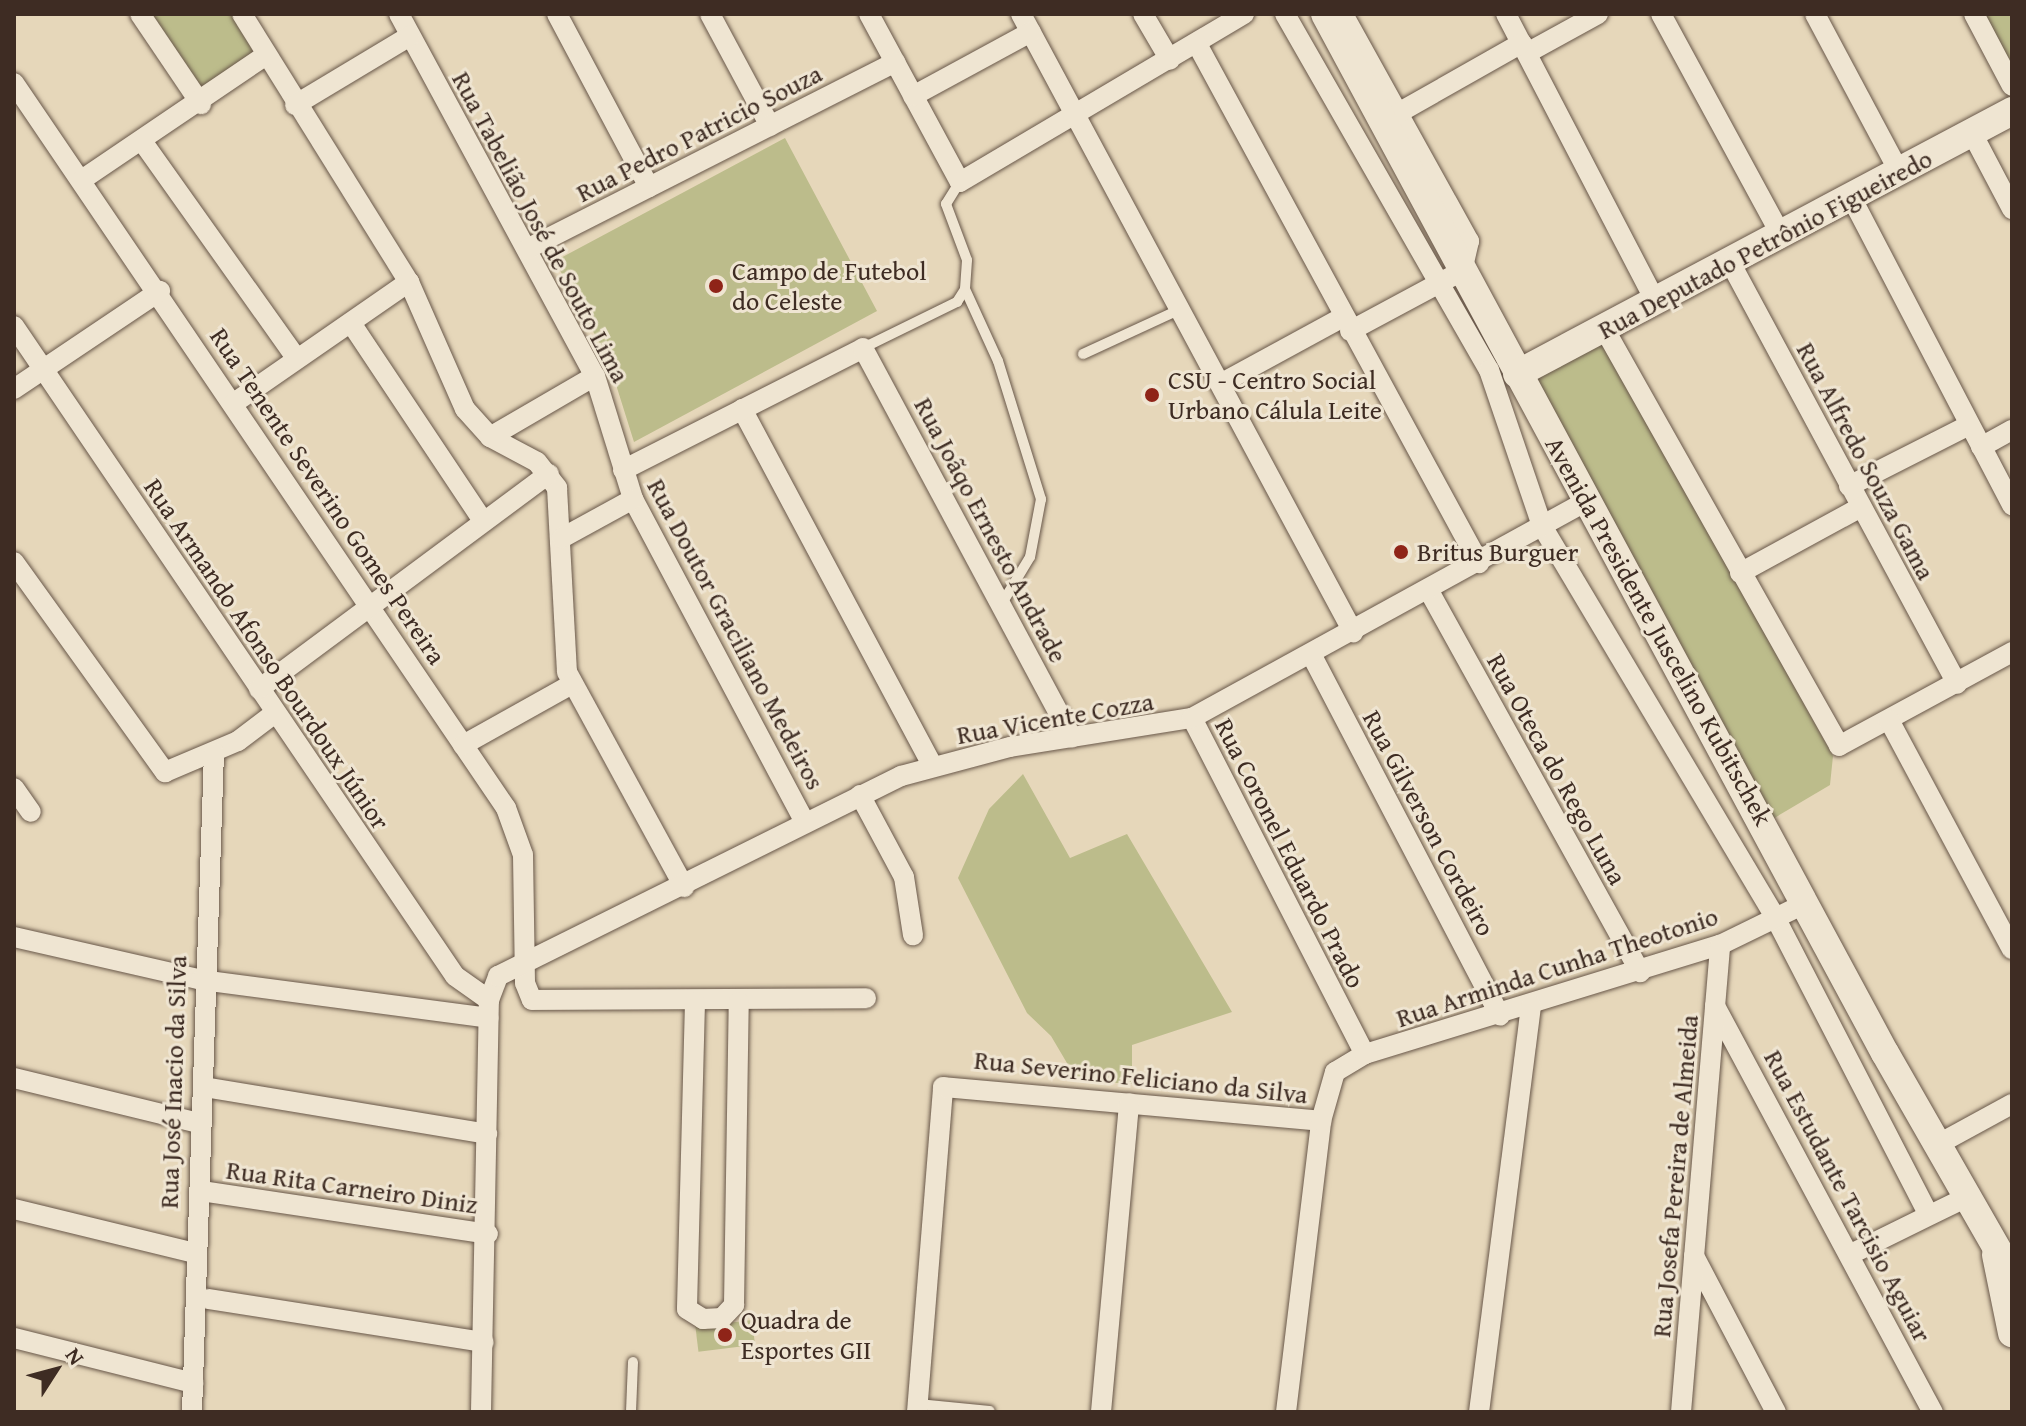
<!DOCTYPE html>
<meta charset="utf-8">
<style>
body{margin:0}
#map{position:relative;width:2026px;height:1426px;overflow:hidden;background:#e6d7ba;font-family:"Gentium Book Plus",serif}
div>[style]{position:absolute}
.green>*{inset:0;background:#bcbc8b;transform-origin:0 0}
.roads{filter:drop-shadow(0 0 2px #685749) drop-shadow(0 0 2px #685749)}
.lane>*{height:10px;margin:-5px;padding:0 5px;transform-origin:5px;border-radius:5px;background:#efe5d2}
.street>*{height:20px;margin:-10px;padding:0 10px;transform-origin:10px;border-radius:10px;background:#efe5d2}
.secondary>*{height:28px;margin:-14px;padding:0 14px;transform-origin:14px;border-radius:14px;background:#efe5d2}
.dots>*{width:22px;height:22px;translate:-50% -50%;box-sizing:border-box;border:4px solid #efe5d2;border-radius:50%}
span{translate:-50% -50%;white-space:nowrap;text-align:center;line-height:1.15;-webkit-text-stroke:6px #efe5d2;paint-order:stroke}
.street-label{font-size:26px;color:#3e2c23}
.poi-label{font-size:26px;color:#3e2c23}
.left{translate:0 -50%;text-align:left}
.frame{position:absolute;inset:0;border:16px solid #3e2c23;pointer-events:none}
.north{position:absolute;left:16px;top:1330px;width:80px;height:80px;-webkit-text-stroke:6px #efe5d2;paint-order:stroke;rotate:54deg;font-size:22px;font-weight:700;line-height:32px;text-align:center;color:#3e2c23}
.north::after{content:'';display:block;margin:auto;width:28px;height:36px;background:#3e2c23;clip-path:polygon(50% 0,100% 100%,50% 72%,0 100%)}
</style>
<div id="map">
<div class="green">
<div style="clip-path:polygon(149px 14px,233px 14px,253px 52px,201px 89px)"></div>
<div style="clip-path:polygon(1982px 14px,2012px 14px,2012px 71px)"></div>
<div style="clip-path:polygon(785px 138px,877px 311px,634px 442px,608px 359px,555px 261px)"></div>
<div style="clip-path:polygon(1600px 338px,1833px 756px,1830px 785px,1771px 820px,1533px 377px)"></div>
<div style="clip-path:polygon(1023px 774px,1070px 858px,1127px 834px,1232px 1012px,1132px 1045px,1132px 1084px,1077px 1080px,1051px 1036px,1027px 1013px,958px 878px,989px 809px)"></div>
<div style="left:752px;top:1320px;width:25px;height:57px;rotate:83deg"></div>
</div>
<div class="roads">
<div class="lane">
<div style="left:965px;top:289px;width:79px;rotate:65.4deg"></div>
<div style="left:998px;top:361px;width:145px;rotate:72.7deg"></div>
<div style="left:1041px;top:499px;width:59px;rotate:100.7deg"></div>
<div style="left:1030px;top:557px;width:56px;rotate:121.1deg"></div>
<div style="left:863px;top:348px;width:105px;rotate:-26.1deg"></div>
<div style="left:957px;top:302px;width:15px;rotate:-58deg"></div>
<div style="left:965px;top:289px;width:29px;rotate:-86deg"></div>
<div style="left:967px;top:260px;width:60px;rotate:-110.6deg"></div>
<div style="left:946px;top:204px;width:26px;rotate:-58deg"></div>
<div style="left:1083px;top:354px;width:108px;rotate:-24.7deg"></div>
<div style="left:918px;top:1404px;width:72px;rotate:5.6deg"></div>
<div style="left:631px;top:1412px;width:50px;rotate:-87.7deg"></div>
</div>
<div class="street">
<div style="left:140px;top:14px;width:109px;rotate:55.9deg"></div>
<div style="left:242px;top:14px;width:316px;rotate:58.1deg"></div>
<div style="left:409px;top:282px;width:139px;rotate:66.2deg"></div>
<div style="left:465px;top:409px;width:38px;rotate:48deg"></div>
<div style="left:490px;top:437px;width:53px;rotate:28deg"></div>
<div style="left:537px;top:462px;width:33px;rotate:52deg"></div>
<div style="left:557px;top:488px;width:184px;rotate:86.9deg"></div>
<div style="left:567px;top:672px;width:245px;rotate:61.4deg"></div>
<div style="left:399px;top:14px;width:412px;rotate:61.6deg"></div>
<div style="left:595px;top:376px;width:129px;rotate:72.8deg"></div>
<div style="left:633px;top:499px;width:366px;rotate:62deg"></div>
<div style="left:557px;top:14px;width:196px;rotate:62deg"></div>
<div style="left:710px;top:14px;width:127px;rotate:61.8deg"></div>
<div style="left:869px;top:14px;width:191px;rotate:61.6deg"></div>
<div style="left:960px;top:182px;width:330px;rotate:-30.6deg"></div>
<div style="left:1021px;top:14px;width:702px;rotate:61.75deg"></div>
<div style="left:1143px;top:14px;width:53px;rotate:59.6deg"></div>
<div style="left:1285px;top:14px;width:410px;rotate:60.2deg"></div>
<div style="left:1489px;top:370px;width:165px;rotate:71.2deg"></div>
<div style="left:1542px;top:526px;width:457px;rotate:59.2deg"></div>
<div style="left:1776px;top:919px;width:333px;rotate:62.7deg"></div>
<div style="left:1343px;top:14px;width:260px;rotate:61deg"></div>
<div style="left:1469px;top:241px;width:31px;rotate:103deg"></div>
<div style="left:1462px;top:271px;width:127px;rotate:151.8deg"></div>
<div style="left:1506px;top:14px;width:325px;rotate:62.5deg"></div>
<div style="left:1661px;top:14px;width:251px;rotate:61.5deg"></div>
<div style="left:1815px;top:14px;width:178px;rotate:61.9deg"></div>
<div style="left:1974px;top:14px;width:81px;rotate:62.2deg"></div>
<div style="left:1197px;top:44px;width:591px;rotate:61.48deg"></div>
<div style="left:1527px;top:53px;width:81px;rotate:-28.8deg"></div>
<div style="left:14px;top:83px;width:876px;rotate:55.84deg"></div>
<div style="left:506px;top:808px;width:50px;rotate:70.1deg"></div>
<div style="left:523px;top:855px;width:128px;rotate:89.1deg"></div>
<div style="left:525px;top:983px;width:18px;rotate:68deg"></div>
<div style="left:532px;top:1000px;width:334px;rotate:-0.3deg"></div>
<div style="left:913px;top:96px;width:134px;rotate:-28.5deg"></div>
<div style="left:295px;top:105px;width:134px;rotate:-31deg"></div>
<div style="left:1400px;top:112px;width:140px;rotate:-29.5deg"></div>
<div style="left:1972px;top:133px;width:86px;rotate:62.2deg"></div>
<div style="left:142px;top:141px;width:267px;rotate:54.6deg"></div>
<div style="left:83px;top:179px;width:220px;rotate:-34.1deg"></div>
<div style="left:1851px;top:197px;width:348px;rotate:62.4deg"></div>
<div style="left:527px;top:249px;width:413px;rotate:-26.9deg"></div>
<div style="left:1730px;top:262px;width:479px;rotate:61.7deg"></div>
<div style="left:351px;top:323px;width:238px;rotate:56.3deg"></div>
<div style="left:14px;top:326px;width:785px;rotate:55.84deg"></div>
<div style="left:455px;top:976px;width:42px;rotate:35.2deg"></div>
<div style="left:1605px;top:330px;width:477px;rotate:60.6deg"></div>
<div style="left:1839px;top:746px;width:197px;rotate:-28.5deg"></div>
<div style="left:1222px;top:383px;width:138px;rotate:-28.6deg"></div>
<div style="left:14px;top:389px;width:176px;rotate:-33.9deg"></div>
<div style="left:234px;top:403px;width:213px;rotate:-34.7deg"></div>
<div style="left:742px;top:409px;width:405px;rotate:61.9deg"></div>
<div style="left:490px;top:437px;width:121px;rotate:-30.2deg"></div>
<div style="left:1981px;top:447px;width:35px;rotate:-29deg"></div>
<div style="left:623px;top:470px;width:269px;rotate:-26.9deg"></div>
<div style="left:863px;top:348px;width:442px;rotate:61.8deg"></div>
<div style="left:1849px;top:486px;width:135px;rotate:-26.9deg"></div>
<div style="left:562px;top:538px;width:81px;rotate:-28.8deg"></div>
<div style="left:14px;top:562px;width:259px;rotate:54.3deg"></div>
<div style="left:165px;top:772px;width:79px;rotate:-23deg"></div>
<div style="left:238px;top:741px;width:46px;rotate:-37.1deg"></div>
<div style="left:1740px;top:573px;width:138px;rotate:-28.6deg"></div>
<div style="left:1429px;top:591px;width:436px;rotate:61deg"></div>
<div style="left:1311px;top:654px;width:408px;rotate:62.4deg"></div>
<div style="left:259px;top:689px;width:361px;rotate:-36.6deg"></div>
<div style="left:1192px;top:718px;width:378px;rotate:62.8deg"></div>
<div style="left:1889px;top:720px;width:260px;rotate:61.8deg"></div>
<div style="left:463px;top:745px;width:125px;rotate:-29.2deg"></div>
<div style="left:14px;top:788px;width:29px;rotate:55deg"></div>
<div style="left:860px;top:795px;width:93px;rotate:61.8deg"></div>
<div style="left:904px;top:877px;width:59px;rotate:81.2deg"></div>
<div style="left:14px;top:937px;width:192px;rotate:12.9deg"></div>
<div style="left:201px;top:980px;width:290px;rotate:7.5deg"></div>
<div style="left:695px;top:1002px;width:307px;rotate:91.5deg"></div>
<div style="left:687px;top:1309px;width:19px;rotate:32deg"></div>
<div style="left:703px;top:1319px;width:19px;rotate:-3deg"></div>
<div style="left:722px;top:1318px;width:18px;rotate:-47deg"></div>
<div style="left:734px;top:1305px;width:303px;rotate:-89.1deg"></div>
<div style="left:1715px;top:1006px;width:461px;rotate:61.8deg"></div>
<div style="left:14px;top:1078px;width:190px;rotate:13.7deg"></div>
<div style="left:210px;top:1088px;width:281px;rotate:9.4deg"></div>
<div style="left:1935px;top:1146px;width:88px;rotate:-28.6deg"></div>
<div style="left:208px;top:1192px;width:283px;rotate:8.5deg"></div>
<div style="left:14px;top:1209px;width:185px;rotate:13.7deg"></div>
<div style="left:1851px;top:1254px;width:127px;rotate:-26.2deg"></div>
<div style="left:1694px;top:1256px;width:176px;rotate:62.3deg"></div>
<div style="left:208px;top:1299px;width:279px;rotate:8.9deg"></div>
<div style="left:14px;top:1338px;width:185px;rotate:14.1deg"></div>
<div style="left:192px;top:1412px;width:659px;rotate:-88.09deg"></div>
<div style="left:481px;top:1412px;width:412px;rotate:-88.9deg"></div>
<div style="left:489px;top:1000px;width:26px;rotate:-69deg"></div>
<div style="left:498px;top:976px;width:450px;rotate:-26.4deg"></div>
<div style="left:901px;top:776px;width:113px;rotate:-14.9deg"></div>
<div style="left:1010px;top:747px;width:184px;rotate:-9.1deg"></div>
<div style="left:1192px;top:718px;width:454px;rotate:-28.8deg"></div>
<div style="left:917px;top:1412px;width:326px;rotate:-85.4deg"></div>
<div style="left:943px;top:1087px;width:380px;rotate:5.1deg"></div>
<div style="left:1101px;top:1412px;width:310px;rotate:-84.8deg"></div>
<div style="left:1286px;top:1412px;width:293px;rotate:-83.1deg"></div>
<div style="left:1321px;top:1121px;width:51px;rotate:-74.1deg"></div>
<div style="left:1335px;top:1072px;width:35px;rotate:-31deg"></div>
<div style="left:1365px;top:1054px;width:371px;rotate:-17.1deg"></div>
<div style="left:1720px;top:945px;width:96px;rotate:-26deg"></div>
<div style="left:1479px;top:1412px;width:410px;rotate:-82.7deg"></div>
<div style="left:1681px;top:1412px;width:469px;rotate:-85.2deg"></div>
</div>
<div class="secondary">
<div style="left:1325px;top:14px;width:1180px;rotate:61.68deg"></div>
<div style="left:1885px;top:1053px;width:256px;rotate:60.2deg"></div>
<div style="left:1517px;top:374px;width:561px;rotate:-27.98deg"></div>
<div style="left:1996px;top:1255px;width:80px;rotate:78.4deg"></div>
</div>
</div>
<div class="dots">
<div style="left:716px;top:286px;background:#8f2418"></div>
<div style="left:1152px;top:395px;background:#8f2418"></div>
<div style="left:1401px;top:552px;background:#8f2418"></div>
<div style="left:725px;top:1335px;background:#8f2418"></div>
</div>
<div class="street-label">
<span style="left:699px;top:133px;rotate:-27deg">Rua Pedro Patricio Souza</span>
<span style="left:541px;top:227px;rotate:62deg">Rua Tabelião José de Souto Lima</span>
<span style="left:1765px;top:244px;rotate:-28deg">Rua Deputado Petrônio Figueiredo</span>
<span style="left:1866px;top:461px;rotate:62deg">Rua Alfredo Souza Gama</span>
<span style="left:328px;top:496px;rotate:56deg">Rua Tenente Severino Gomes Pereira</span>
<span style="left:991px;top:530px;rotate:62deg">Rua Joãqo Ernesto Andrade</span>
<span style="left:1659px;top:631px;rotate:61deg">Avenida Presidente Juscelino Kubitschek</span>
<span style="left:736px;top:634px;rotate:62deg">Rua Doutor Graciliano Medeiros</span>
<span style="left:267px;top:654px;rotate:56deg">Rua Armando Afonso Bourdoux Júnior</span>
<span style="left:1055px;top:718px;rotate:-10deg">Rua Vicente Cozza</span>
<span style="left:1557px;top:769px;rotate:61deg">Rua Oteca do Rego Luna</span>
<span style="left:1429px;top:823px;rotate:62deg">Rua Gilverson Cordeiro</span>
<span style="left:1290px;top:853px;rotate:63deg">Rua Coronel Eduardo Prado</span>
<span style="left:1557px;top:967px;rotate:-18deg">Rua Arminda Cunha Theotonio</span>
<span style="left:1141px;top:1077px;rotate:6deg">Rua Severino Feliciano da Silva</span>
<span style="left:173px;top:1082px;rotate:-88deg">Rua José Inacio da Silva</span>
<span style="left:1675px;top:1176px;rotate:-85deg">Rua Josefa Pereira de Almeida</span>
<span style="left:352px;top:1187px;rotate:8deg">Rua Rita Carneiro Diniz</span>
<span style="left:1848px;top:1196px;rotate:62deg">Rua Estudante Tarcisio Aguiar</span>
</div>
<div class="poi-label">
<span class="left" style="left:732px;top:286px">Campo de Futebol<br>do Celeste</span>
<span class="left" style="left:1168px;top:395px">CSU - Centro Social<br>Urbano Cálula Leite</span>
<span class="left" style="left:1417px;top:552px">Britus Burguer</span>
<span class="left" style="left:741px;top:1335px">Quadra de<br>Esportes GII</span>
</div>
<div class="frame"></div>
<div class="north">N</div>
</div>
